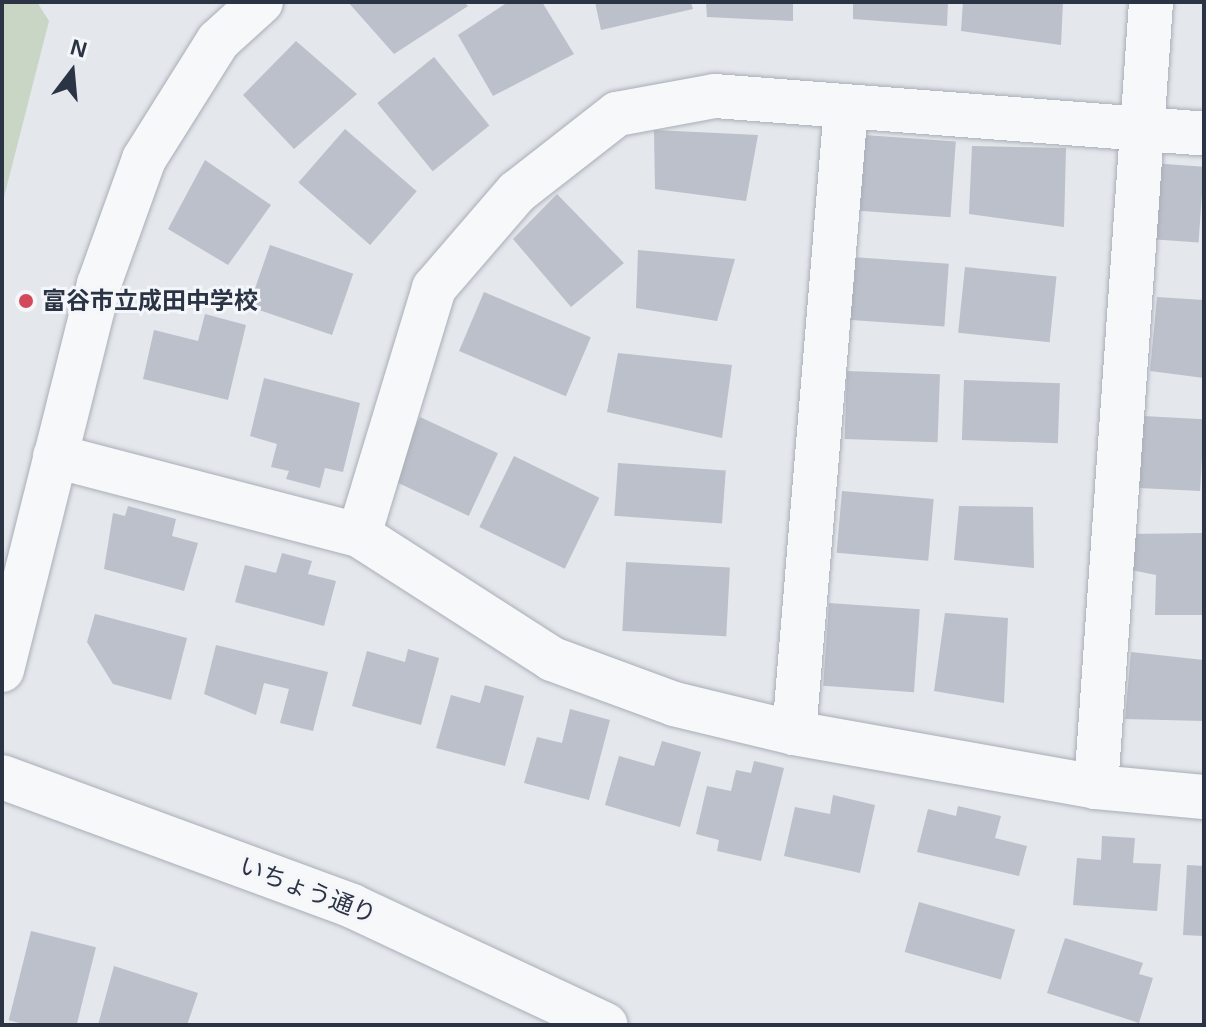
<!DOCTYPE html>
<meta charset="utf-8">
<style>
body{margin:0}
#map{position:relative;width:1206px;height:1027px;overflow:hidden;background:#e4e7ec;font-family:Helvetica,"Noto Sans JP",sans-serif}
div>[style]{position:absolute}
.green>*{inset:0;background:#c9d6c5}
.building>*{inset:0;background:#bbc0ca;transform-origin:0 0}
.roads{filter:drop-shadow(0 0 2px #a9aeb7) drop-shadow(0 0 2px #a9aeb7)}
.minor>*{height:44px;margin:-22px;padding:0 22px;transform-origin:22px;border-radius:22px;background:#f7f8fa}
.tertiary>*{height:44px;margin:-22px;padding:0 22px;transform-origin:22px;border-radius:22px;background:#f7f8fa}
.dots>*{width:22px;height:22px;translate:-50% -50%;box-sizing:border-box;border:4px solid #f4f6f9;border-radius:50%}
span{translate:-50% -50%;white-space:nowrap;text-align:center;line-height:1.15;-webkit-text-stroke:6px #f4f6f9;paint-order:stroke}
.poi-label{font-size:24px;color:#2b3445;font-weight:700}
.left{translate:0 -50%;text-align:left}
.street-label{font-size:24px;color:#2b3445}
.frame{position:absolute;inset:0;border:4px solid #2b3445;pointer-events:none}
.north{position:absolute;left:32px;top:32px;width:80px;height:80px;-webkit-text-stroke:6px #f4f6f9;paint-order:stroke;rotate:16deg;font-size:22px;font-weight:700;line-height:32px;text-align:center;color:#2b3445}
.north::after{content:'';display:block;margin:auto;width:28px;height:36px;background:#2b3445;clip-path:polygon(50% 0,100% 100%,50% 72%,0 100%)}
</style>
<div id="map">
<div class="green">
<div style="clip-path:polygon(2px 2px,37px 2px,49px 21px,2px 205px)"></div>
</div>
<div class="building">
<div style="clip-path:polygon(348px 2px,464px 2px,468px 6px,394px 54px)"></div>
<div style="clip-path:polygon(508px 2px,542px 2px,574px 54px,493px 96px,458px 35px)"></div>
<div style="clip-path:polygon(595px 2px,691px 2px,693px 9px,601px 30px)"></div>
<div style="clip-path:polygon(706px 2px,793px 2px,793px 21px,707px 17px)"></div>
<div style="clip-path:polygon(853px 2px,948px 2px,947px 26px,853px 19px)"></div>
<div style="clip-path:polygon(963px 2px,1063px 2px,1061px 45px,961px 31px)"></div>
<div style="clip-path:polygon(296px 41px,357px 94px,294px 149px,243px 95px)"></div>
<div style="left:434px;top:57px;width:88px;height:73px;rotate:51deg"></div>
<div style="left:345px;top:129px;width:95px;height:71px;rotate:41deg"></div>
<div style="clip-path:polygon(654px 130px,758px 135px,746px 201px,655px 189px)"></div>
<div style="left:864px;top:135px;width:92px;height:76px;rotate:4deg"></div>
<div style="clip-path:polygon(972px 146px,1066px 148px,1064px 227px,969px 214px)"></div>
<div style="clip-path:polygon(205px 160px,271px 205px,228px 265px,168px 229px)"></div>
<div style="left:1151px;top:163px;width:53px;height:76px;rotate:4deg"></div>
<div style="clip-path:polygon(557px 194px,624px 263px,571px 307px,513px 239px)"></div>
<div style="left:270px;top:245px;width:88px;height:65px;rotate:19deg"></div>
<div style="clip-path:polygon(638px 250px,735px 259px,717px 321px,636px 308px)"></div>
<div style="left:852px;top:257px;width:97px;height:63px;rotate:4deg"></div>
<div style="left:965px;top:267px;width:92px;height:66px;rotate:6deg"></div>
<div style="left:484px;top:292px;width:116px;height:64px;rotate:23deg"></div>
<div style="clip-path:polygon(1157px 297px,1204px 300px,1204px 378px,1150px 371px)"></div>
<div style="clip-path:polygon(205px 314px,246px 325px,228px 400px,143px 379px,154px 330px,198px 341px)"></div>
<div style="clip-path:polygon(618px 353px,732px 365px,722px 438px,607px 412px)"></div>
<div style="left:847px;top:371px;width:93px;height:68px;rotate:2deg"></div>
<div style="clip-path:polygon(264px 378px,360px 403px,343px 472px,325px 468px,320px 488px,286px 479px,289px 471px,271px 467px,277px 444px,250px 436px)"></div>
<div style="left:964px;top:380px;width:96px;height:60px;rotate:2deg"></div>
<div style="left:1143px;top:416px;width:61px;height:72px;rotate:3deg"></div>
<div style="left:420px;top:417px;width:86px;height:69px;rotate:25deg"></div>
<div style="left:514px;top:456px;width:95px;height:79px;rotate:26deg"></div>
<div style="left:618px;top:463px;width:108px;height:53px;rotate:4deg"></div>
<div style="left:842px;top:491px;width:92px;height:62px;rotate:5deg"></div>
<div style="clip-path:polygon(128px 506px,176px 519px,172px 536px,198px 543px,184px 591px,104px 569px,113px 513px,125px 516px)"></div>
<div style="clip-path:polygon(959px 506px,1033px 507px,1034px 568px,954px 560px)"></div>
<div style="clip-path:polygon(1204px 533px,1204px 615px,1155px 615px,1156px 575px,1131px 570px,1131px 534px)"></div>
<div style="clip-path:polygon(282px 553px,312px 561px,308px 574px,336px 581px,324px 626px,235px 602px,245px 565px,276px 573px)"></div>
<div style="left:626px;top:562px;width:104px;height:69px;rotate:3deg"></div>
<div style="left:829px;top:603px;width:91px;height:83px;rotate:4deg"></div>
<div style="clip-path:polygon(945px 613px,1008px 618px,1004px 703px,934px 691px)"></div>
<div style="clip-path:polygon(95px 614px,187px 638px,171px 700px,113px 684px,87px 642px)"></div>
<div style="clip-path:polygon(216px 645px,328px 672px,313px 731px,280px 723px,289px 689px,264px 683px,256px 715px,204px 694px)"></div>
<div style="clip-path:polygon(408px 649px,439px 658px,421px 725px,352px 706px,367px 651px,405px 662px)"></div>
<div style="clip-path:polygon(1131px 652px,1204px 660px,1204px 721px,1125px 719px)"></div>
<div style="clip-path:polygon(485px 685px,524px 696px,505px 766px,436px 748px,451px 695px,480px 703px)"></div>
<div style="clip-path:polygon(570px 709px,610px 720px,589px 800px,524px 783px,537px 737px,562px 743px)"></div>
<div style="clip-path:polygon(662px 741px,701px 752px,680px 827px,605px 805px,619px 756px,654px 766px)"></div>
<div style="clip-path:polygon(754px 761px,784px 768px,761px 861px,717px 851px,719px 840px,696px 834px,707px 786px,731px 791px,736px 770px,751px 773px)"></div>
<div style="clip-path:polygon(833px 795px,875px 805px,860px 873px,784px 856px,795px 807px,830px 814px)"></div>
<div style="clip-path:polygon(958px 806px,1001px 816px,995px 838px,1027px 846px,1019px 876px,917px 852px,928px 809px,956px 816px)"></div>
<div style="clip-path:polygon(1102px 836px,1135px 838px,1133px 863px,1161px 864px,1157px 911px,1073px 905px,1077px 858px,1101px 860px)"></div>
<div style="clip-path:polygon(1187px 865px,1204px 866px,1204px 936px,1183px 935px)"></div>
<div style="left:919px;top:902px;width:100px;height:52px;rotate:16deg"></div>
<div style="left:31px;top:931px;width:67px;height:92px;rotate:14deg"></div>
<div style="clip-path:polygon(1065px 938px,1143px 963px,1139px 974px,1153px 978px,1139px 1023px,1047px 993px)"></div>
<div style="clip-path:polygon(114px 966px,198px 993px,187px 1025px,98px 1025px)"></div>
</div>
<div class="roads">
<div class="minor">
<div style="left:55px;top:456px;width:314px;rotate:14.6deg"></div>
<div style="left:359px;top:535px;width:229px;rotate:32.7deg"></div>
<div style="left:552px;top:659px;width:130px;rotate:20.2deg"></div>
<div style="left:674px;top:704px;width:123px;rotate:13.6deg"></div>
<div style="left:794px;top:733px;width:307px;rotate:10.1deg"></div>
<div style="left:1096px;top:787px;width:108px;rotate:5.3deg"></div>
<div style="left:359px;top:535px;width:258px;rotate:-73.1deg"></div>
<div style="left:434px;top:288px;width:127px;rotate:-49.2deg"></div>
<div style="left:517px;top:192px;width:127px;rotate:-38deg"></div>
<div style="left:617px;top:114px;width:100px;rotate:-10.4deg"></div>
<div style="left:715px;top:96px;width:490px;rotate:4.4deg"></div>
<div style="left:794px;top:733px;width:628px;rotate:-85.25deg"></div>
<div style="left:1096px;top:787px;width:787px;rotate:-85.99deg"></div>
</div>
<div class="tertiary">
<div style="left:2px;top:670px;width:398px;rotate:-75.9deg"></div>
<div style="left:99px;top:284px;width:133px;rotate:-70.2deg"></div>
<div style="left:144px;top:159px;width:139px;rotate:-57.9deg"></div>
<div style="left:218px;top:41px;width:58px;rotate:-42.2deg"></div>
<div style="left:2px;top:777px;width:373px;rotate:20.2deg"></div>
<div style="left:352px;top:906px;width:280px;rotate:25.1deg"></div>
</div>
</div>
<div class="dots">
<div style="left:26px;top:301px;background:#d1495b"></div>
</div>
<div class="poi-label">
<span class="left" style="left:42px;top:301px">富谷市立成田中学校</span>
</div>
<div class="street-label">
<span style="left:308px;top:890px;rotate:21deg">いちょう通り</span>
</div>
<div class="frame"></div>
<div class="north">N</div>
</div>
